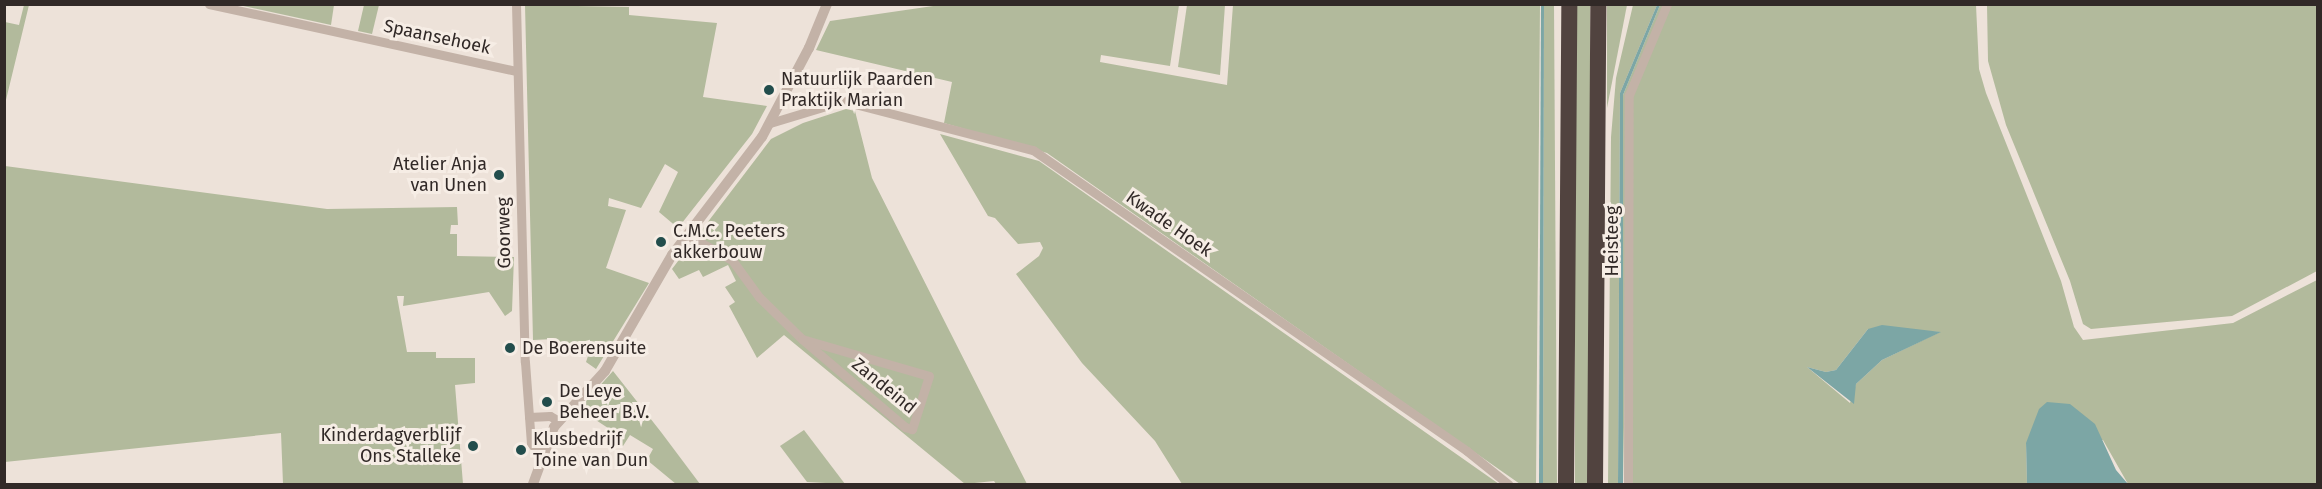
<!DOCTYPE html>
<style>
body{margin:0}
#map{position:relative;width:2322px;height:489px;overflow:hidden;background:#ede2d9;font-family:"Fira Sans",sans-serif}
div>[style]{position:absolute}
.green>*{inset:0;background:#b2ba9c;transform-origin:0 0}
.water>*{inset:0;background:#7ca6a5}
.minor>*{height:9px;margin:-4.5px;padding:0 4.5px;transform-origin:4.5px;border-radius:4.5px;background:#c3b2a7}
.tertiary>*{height:10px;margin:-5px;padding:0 5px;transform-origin:5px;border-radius:5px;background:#c3b2a7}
.motorway>*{height:16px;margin:-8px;padding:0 8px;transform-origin:8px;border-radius:8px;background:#51433f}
.dots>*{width:16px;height:16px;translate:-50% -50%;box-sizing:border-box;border:3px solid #f6ede5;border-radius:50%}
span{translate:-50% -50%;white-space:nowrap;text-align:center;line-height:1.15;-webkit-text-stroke:6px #f6ede5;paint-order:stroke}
.street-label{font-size:18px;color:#312927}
.poi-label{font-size:18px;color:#312927}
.left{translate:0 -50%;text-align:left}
.right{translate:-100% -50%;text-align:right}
.frame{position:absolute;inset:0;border:6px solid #312927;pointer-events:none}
</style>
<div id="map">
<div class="green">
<div style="clip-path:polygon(1554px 4px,1557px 484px,1543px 484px,1544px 5px)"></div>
<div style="left:1590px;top:4px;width:480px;height:15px;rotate:90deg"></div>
<div style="clip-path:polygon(24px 5px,29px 5px,5px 104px,5px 22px,19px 25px)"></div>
<div style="clip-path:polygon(239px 5px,334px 4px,334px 5px,331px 25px)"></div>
<div style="clip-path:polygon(364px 5px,379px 5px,372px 34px,358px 31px)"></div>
<div style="clip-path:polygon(525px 5px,629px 7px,629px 15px,717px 23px,703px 97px,767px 106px,752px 134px,678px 228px,659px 212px,678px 172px,665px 164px,641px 208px,609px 198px,608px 206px,626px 210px,606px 268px,649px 283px,596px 369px,586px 362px,588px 356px,554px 339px,533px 340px)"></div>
<div style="clip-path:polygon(940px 5px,1179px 5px,1170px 66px,1101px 55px,1100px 62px,1227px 85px,1233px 5px,1540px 5px,1536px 484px,1520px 484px,1047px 153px,944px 123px,952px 82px,816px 50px,830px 21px)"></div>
<div style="clip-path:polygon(1187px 5px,1225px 5px,1220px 75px,1178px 67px)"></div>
<div style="clip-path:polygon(1607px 5px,1627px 5px,1607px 108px)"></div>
<div style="clip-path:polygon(1633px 5px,1657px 5px,1620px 93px,1618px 484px,1608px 484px,1611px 137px,1616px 78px)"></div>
<div style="clip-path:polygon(1660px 5px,1664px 5px,1630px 84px,1623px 484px,1623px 95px)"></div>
<div style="clip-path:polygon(evenodd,1668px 5px,1976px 5px,1979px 69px,1986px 93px,2061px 281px,2074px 327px,2083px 340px,2233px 323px,2317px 280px,2317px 484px,2128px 484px,2103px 440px,2026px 443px,2027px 484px,1632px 484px,1632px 94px,1668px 5px,1868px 329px,1940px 332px,1882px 360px,1856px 384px,1850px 403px,1807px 367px,1826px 372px,1836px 370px,1868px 329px)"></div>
<div style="clip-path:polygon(1987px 5px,2317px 5px,2317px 271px,2232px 316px,2091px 329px,2083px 324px,2070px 281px,2006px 125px,1988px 61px)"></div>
<div style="clip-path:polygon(846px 109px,855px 111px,872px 178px,1027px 484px,996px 484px,994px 481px,965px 484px,784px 335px,757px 358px,729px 306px,735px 302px,725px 287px,736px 281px,728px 265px,703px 277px,699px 270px,679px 279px,672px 269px,771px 139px,803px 123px)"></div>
<div style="clip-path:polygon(940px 134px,1039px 161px,1499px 484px,1182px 484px,1155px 441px,1082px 363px,1016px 274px,1039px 256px,1043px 248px,1040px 242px,1018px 244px,995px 218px,988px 216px)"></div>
<div style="clip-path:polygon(5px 166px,327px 209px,457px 207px,458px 225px,451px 225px,450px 234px,457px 234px,457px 256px,514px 257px,512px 311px,505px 316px,489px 292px,403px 306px,404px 296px,397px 296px,407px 352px,436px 352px,436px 358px,475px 358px,475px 383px,455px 385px,463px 484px,283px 484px,281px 433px,5px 462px)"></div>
<div style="clip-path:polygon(613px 371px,661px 432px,700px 484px,676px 484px,647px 460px,653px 449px,630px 435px,623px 446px,605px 434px,608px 428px,579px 409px)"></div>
<div style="clip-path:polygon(804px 430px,845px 484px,807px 482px,780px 446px)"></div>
</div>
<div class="water">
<div style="clip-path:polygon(1544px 4px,1543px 484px,1539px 484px,1541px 5px)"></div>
<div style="clip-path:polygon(1657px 5px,1660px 5px,1623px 95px,1623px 484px,1618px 484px,1620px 93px)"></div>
<div style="clip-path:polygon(1882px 325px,1941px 332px,1882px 360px,1856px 384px,1854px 404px,1807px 367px,1826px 372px,1836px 370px,1868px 329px)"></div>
<div style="clip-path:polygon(2047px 402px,2070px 404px,2095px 424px,2116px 470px,2128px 484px,2027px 484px,2026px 443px,2039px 409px)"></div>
</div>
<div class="minor">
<div style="left:209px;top:4px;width:315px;rotate:12.3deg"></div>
<div style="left:516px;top:4px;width:358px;rotate:88.6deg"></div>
<div style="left:525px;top:362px;width:81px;rotate:85.8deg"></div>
<div style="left:531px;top:443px;width:16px;rotate:52deg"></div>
<div style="left:770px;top:123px;width:76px;rotate:-16.8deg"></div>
<div style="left:843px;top:101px;width:196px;rotate:14.5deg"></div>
<div style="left:1033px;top:150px;width:528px;rotate:34.74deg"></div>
<div style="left:1467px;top:451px;width:53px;rotate:38.8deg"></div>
<div style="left:687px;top:235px;width:51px;rotate:29.1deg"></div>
<div style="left:732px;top:260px;width:46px;rotate:53.9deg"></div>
<div style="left:759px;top:297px;width:60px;rotate:44.3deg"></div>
<div style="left:802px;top:339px;width:132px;rotate:16.2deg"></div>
<div style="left:929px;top:376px;width:56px;rotate:107.8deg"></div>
<div style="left:912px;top:429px;width:7px;rotate:-164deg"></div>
<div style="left:905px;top:427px;width:135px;rotate:-139.5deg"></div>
<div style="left:529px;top:417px;width:21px;rotate:-3deg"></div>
<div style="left:550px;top:416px;width:10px;rotate:29deg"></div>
<div style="left:1628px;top:484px;width:389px;rotate:-89.9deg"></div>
<div style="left:1629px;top:95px;width:99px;rotate:-67.3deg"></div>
</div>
<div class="tertiary">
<div style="left:533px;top:484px;width:61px;rotate:-69.8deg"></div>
<div style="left:554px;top:427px;width:76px;rotate:-47.7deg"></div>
<div style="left:605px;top:371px;width:134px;rotate:-60deg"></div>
<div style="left:672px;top:255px;width:148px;rotate:-52.7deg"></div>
<div style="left:762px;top:137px;width:101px;rotate:-62.2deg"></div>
<div style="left:809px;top:48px;width:48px;rotate:-67.8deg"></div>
</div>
<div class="motorway">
<div style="left:1566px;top:484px;width:480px;rotate:-89.6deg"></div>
<div style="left:1595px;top:484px;width:480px;rotate:-89.6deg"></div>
</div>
<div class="dots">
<div style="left:769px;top:90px;background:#224d4c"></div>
<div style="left:499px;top:175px;background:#224d4c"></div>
<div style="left:661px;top:242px;background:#224d4c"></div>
<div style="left:510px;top:348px;background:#224d4c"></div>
<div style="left:547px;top:402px;background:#224d4c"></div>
<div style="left:473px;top:446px;background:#224d4c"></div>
<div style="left:521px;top:450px;background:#224d4c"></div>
</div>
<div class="street-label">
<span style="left:437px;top:37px;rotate:12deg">Spaansehoek</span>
<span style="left:1169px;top:224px;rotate:35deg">Kwade Hoek</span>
<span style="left:504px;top:233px;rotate:-91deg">Goorweg</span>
<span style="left:1612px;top:241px;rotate:-90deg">Heisteeg</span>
<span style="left:884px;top:386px;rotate:39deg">Zandeind</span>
</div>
<div class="poi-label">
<span class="left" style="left:781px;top:90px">Natuurlijk Paarden<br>Praktijk Marian</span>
<span class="right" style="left:487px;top:175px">Atelier Anja<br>van Unen</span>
<span class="left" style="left:673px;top:242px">C.M.C. Peeters<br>akkerbouw</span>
<span class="left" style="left:522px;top:348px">De Boerensuite</span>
<span class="left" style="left:559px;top:402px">De Leye<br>Beheer B.V.</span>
<span class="right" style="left:461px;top:446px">Kinderdagverblijf<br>Ons Stalleke</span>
<span class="left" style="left:533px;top:450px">Klusbedrijf<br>Toine van Dun</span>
</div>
<div class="frame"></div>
</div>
